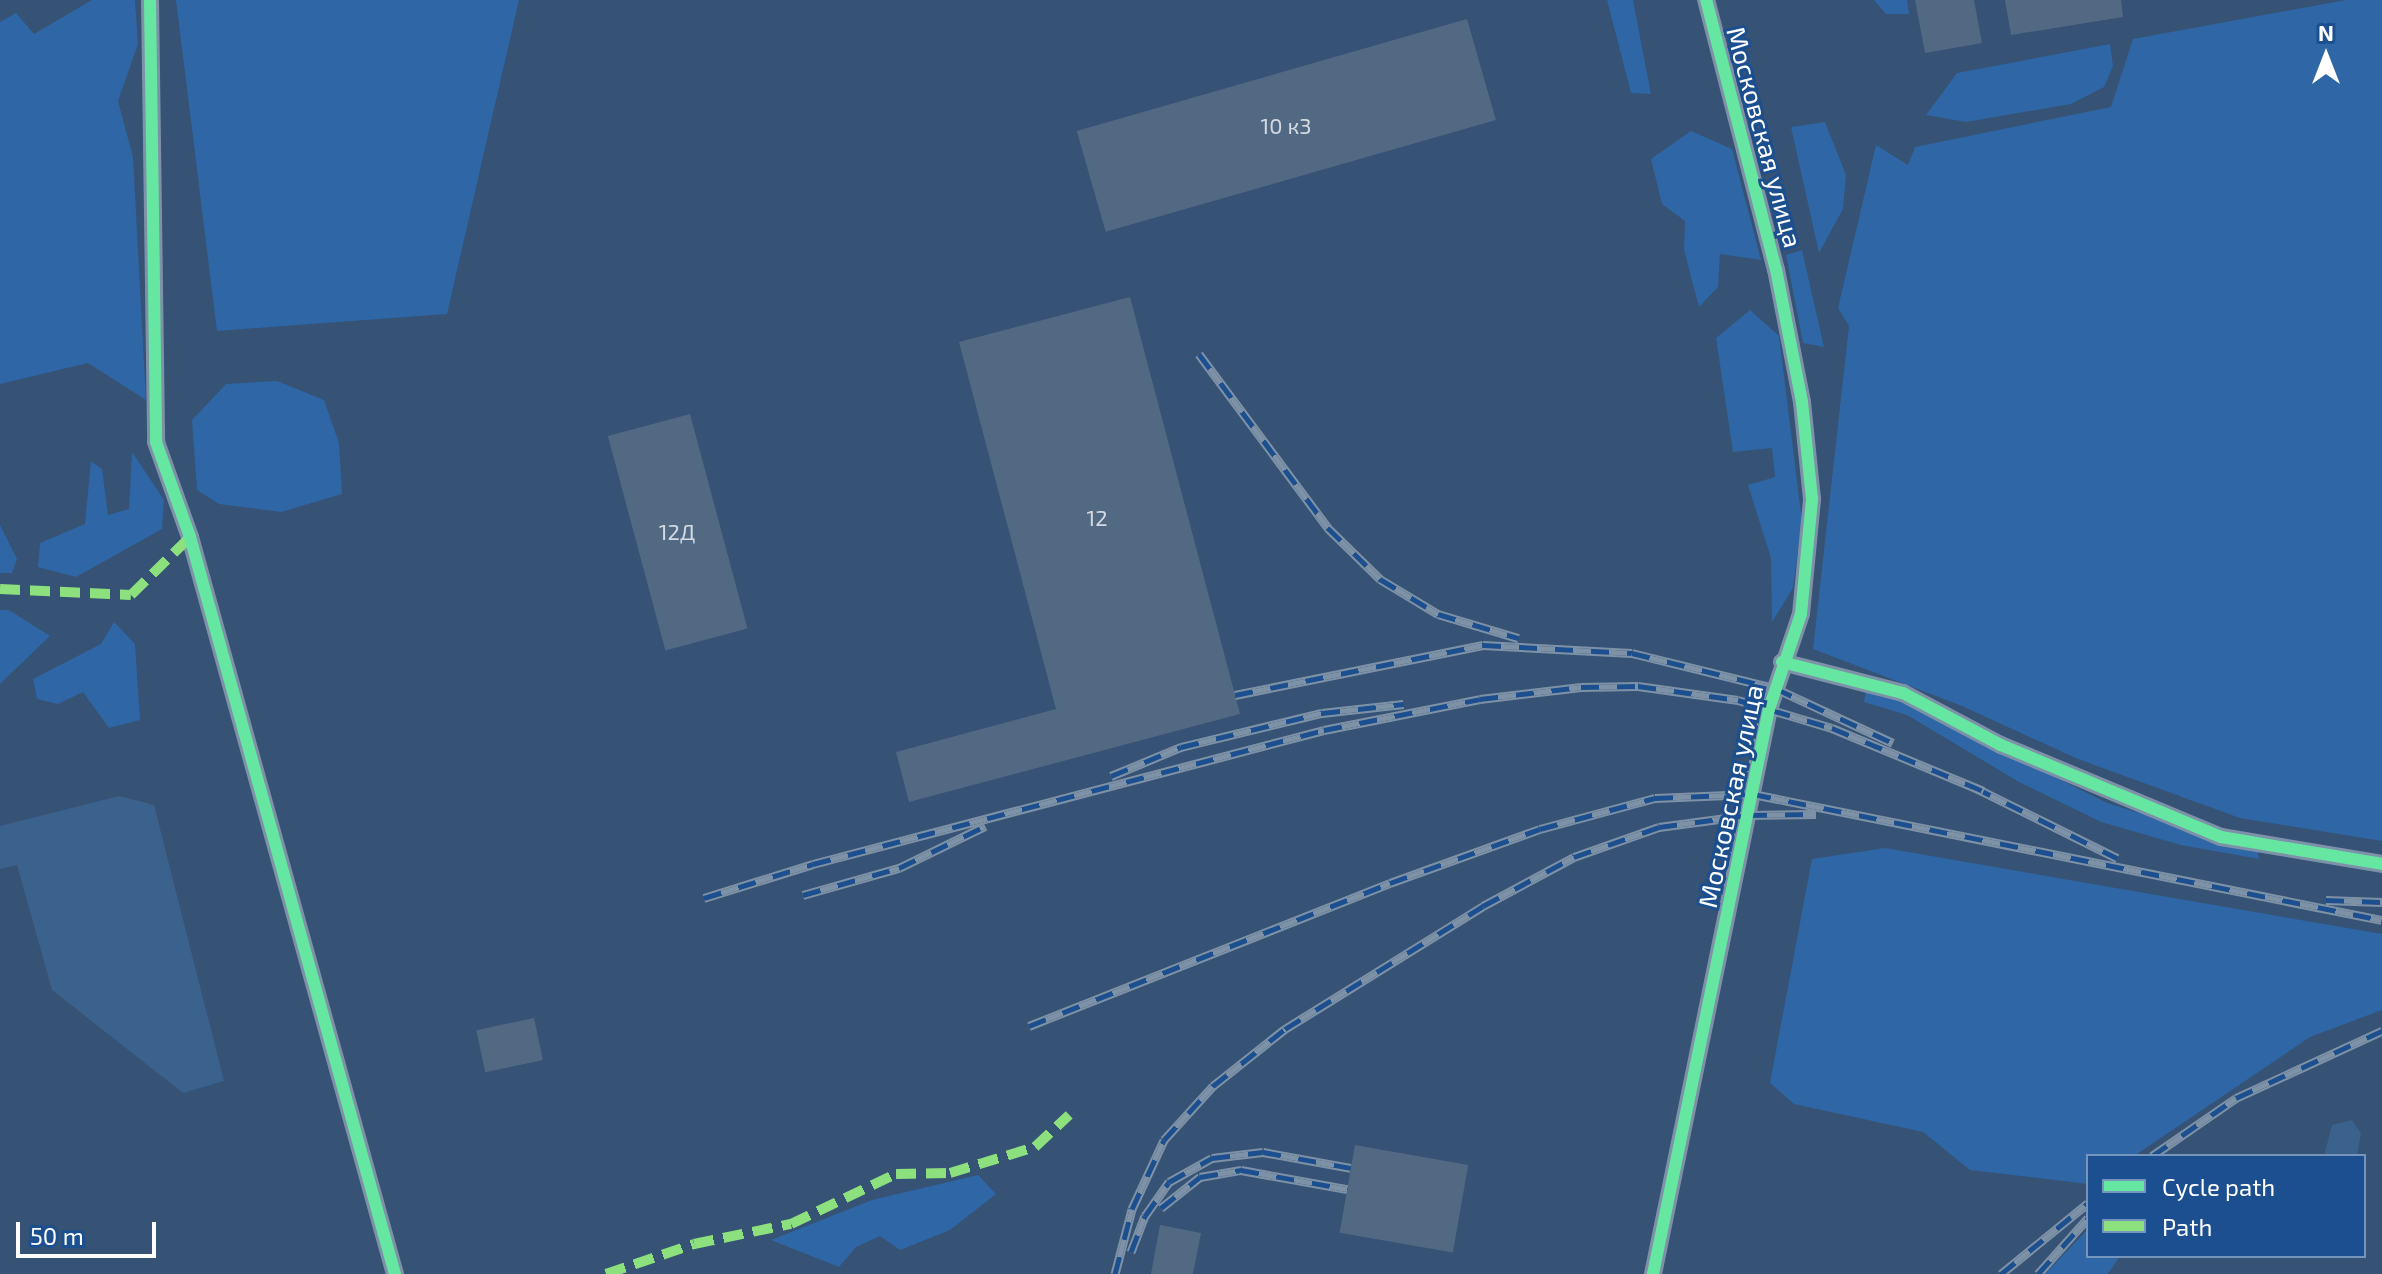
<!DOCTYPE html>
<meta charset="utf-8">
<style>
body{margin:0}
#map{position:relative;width:2382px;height:1274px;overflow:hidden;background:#365274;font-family:"Exo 2",sans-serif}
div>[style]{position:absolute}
.green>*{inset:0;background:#2f66a5}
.water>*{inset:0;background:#3b618d}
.building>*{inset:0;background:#526984;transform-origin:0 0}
.minor>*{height:18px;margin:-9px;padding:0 9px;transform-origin:9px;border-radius:9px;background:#7d92a8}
.rail>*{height:9px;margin-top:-4.5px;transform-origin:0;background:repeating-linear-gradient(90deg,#1b4f8f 0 18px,#7e92a7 0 36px);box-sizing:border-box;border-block:2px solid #7e92a7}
.quiet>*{height:10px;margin-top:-5px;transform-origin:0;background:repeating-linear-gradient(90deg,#8de07e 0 20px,transparent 0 30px)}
.cycleway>*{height:12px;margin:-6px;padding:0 6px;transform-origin:6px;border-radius:6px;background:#66e7a1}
span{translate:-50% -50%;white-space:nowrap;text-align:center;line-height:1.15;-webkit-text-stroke:6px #1b4f8f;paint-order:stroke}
.number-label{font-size:22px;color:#d4dae0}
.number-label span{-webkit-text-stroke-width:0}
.street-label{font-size:26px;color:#fff}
.legend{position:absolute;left:2086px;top:1154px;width:280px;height:104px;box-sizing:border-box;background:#1b4f8f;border:2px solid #7695bc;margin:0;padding:10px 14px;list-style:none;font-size:24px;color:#fff}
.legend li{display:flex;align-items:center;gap:16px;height:40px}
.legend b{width:40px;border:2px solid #7695bc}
.north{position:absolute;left:2286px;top:16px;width:80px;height:80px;-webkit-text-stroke:6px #1b4f8f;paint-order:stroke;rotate:0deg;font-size:22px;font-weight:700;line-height:32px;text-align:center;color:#fff}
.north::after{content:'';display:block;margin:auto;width:28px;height:36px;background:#fff;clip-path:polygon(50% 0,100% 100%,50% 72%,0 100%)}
.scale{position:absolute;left:16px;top:1222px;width:140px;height:36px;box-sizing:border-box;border:4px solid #fff;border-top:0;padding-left:10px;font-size:24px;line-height:28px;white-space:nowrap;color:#fff;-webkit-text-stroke:6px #1b4f8f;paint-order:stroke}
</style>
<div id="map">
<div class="green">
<div style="clip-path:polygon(92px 0,135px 0,138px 44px,118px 101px,133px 157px,146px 400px,88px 363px,0 384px,0 22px,16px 13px,34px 34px)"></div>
<div style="clip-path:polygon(176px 0,519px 0,447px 314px,217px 331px)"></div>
<div style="clip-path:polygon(1607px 0,1633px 0,1651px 94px,1631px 93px)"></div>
<div style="clip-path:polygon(1874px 0,1907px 0,1909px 14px,1886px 14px)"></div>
<div style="clip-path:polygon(2346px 0,2382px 0,2382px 841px,2240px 818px,2078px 759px,1962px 706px,1813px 649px,1849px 326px,1838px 308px,1876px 145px,1908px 165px,1915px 147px,2111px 107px,2133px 39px)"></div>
<div style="clip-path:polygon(2110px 44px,2113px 66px,2104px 87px,2071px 104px,1966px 122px,1926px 115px,1957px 73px)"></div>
<div style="clip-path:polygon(1825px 122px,1846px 175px,1843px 209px,1819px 253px,1791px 127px)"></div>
<div style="clip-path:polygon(1691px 131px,1732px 149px,1761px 260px,1720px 254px,1718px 287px,1699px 307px,1684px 250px,1685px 221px,1662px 204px,1651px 159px)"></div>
<div style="clip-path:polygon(1802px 250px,1824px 347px,1803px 343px,1786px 255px)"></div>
<div style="clip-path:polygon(1750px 310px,1779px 336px,1802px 521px,1793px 588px,1772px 622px,1771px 558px,1748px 485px,1775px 477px,1772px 448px,1733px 452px,1716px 338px)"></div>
<div style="clip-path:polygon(277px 381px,324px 400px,339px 443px,342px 494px,281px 512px,219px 504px,197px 490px,192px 420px,226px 384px)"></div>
<div style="clip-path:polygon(132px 452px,164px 500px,162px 529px,76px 577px,38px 567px,40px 543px,85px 524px,91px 461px,102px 469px,108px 515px,129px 509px)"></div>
<div style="clip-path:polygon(0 525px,17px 559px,12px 573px,0 573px)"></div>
<div style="clip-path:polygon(0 610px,9px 610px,50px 636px,0 684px)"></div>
<div style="clip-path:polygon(114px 622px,135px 644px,140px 720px,109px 728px,83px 692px,58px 704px,37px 699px,33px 679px,101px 644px)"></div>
<div style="clip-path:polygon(1866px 690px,1894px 697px,2107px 803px,2257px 849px,2259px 859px,2181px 845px,2101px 822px,2019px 782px,1907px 715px,1864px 702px)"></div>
<div style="clip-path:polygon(1885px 848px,2382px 934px,2382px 1010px,2310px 1037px,2134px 1156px,2088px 1156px,2088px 1184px,1970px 1170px,1923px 1132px,1794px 1104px,1770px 1083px,1812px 859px)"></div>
<div style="clip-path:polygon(978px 1175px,996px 1194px,950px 1230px,900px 1250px,880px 1236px,856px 1247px,839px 1267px,771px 1240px,872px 1200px)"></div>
<div style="clip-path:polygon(2088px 1229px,2088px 1256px,2120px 1256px,2108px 1274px,2045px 1274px)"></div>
</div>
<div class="water">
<div style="clip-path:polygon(119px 796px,154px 805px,224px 1081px,183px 1093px,52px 990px,17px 865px,0 869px,0 826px)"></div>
<div style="clip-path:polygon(2352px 1120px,2361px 1133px,2357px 1156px,2324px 1156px,2332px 1125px)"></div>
</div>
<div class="building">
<div style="clip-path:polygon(1915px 0,1974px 0,1982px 43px,1925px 53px)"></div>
<div style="clip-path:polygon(2005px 0,2121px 0,2123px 17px,2011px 35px)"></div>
<div style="left:1467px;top:19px;width:105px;height:406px;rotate:74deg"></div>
<div style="clip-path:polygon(1130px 297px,1240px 714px,909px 802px,896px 752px,1056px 709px,959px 342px)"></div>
<div style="left:690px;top:414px;width:222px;height:85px;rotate:75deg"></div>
<div style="left:534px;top:1018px;width:43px;height:59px;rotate:78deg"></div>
<div style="left:1355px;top:1145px;width:115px;height:89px;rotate:10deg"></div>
<div style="clip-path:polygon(1160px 1225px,1201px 1233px,1193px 1274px,1151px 1274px)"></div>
</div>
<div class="minor">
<div style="left:150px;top:0;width:442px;rotate:89.2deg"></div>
<div style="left:156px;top:442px;width:101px;rotate:70.3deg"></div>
<div style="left:190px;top:537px;width:765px;rotate:74.46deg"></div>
<div style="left:1782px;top:662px;width:125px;rotate:14.4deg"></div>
<div style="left:1903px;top:693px;width:111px;rotate:28deg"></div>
<div style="left:2001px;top:745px;width:238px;rotate:22.7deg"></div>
<div style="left:2221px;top:837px;width:163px;rotate:9.5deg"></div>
<div style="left:1653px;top:1274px;width:577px;rotate:-78.4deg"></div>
<div style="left:1769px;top:709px;width:100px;rotate:-71.4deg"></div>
<div style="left:1801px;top:614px;width:116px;rotate:-84.5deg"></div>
<div style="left:1812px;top:499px;width:98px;rotate:-95.9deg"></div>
<div style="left:1802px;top:402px;width:135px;rotate:-101.1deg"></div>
<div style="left:1776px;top:270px;width:279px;rotate:-104.5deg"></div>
</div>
<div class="rail">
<div style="left:1199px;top:354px;width:217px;rotate:53.4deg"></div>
<div style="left:1328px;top:528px;width:73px;rotate:44.4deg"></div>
<div style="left:1380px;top:579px;width:68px;rotate:31.1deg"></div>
<div style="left:1438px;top:614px;width:84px;rotate:16.7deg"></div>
<div style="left:1235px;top:695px;width:253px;rotate:-11.4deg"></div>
<div style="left:1483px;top:645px;width:149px;rotate:3.1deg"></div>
<div style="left:1632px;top:653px;width:147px;rotate:13.8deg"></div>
<div style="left:1775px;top:688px;width:130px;rotate:25deg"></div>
<div style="left:1111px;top:776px;width:76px;rotate:-22.5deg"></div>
<div style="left:1181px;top:747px;width:145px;rotate:-13.6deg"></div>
<div style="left:1322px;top:713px;width:82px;rotate:-6.3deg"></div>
<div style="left:1974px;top:787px;width:160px;rotate:26.4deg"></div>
<div style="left:803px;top:895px;width:100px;rotate:-15.7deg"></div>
<div style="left:899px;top:868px;width:96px;rotate:-26deg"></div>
<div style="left:704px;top:898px;width:114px;rotate:-17.3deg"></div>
<div style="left:813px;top:864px;width:528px;rotate:-14.69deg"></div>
<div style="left:1324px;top:730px;width:159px;rotate:-11.2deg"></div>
<div style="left:1480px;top:699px;width:102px;rotate:-6.8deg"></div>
<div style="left:1581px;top:687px;width:57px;rotate:-1deg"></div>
<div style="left:1638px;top:686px;width:101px;rotate:8deg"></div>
<div style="left:1738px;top:700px;width:98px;rotate:16.6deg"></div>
<div style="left:1832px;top:728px;width:164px;rotate:22.6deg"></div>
<div style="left:2326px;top:900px;width:56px;rotate:2deg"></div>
<div style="left:1029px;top:1026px;width:388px;rotate:-21.6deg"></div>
<div style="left:1390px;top:883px;width:159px;rotate:-19.8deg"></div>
<div style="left:1540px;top:829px;width:119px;rotate:-15.1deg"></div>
<div style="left:1655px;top:798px;width:98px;rotate:-2.3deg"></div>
<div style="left:1753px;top:794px;width:641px;rotate:11.33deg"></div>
<div style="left:2152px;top:1156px;width:102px;rotate:-34.6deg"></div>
<div style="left:2236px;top:1098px;width:161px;rotate:-24.7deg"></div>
<div style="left:1161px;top:1208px;width:50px;rotate:-38.5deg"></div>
<div style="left:1200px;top:1177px;width:42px;rotate:-9.7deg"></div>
<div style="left:1241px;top:1170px;width:108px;rotate:10.2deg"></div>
<div style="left:1131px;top:1252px;width:39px;rotate:-69deg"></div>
<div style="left:1145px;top:1216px;width:42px;rotate:-54.8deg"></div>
<div style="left:1169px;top:1182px;width:49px;rotate:-29.2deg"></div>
<div style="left:1212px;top:1158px;width:51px;rotate:-6.7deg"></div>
<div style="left:1263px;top:1152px;width:89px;rotate:10.3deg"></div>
<div style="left:1115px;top:1274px;width:67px;rotate:-75.3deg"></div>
<div style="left:1132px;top:1209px;width:76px;rotate:-65.1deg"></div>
<div style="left:1164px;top:1140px;width:73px;rotate:-47.8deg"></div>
<div style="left:1213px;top:1086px;width:92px;rotate:-38.4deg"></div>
<div style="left:1285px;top:1029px;width:233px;rotate:-31.8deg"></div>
<div style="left:1483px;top:906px;width:103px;rotate:-28.3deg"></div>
<div style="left:1574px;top:857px;width:90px;rotate:-19.4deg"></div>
<div style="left:1659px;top:827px;width:91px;rotate:-7.6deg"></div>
<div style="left:1749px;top:815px;width:67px;rotate:-0.9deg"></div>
<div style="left:2001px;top:1274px;width:112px;rotate:-39.2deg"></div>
<div style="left:2038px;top:1274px;width:75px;rotate:-48.2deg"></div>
</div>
<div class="quiet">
<div style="left:0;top:589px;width:131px;rotate:2.6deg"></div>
<div style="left:131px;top:595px;width:83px;rotate:-44.5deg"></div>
<div style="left:606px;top:1274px;width:93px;rotate:-18.8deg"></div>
<div style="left:694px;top:1244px;width:99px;rotate:-11.7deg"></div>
<div style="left:791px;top:1224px;width:116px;rotate:-25.5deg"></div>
<div style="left:896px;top:1174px;width:54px;rotate:-1.1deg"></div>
<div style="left:950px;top:1173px;width:89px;rotate:-17deg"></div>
<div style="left:1035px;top:1147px;width:47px;rotate:-43.3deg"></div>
</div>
<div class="cycleway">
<div style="left:150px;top:0;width:442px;rotate:89.2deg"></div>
<div style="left:156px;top:442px;width:101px;rotate:70.3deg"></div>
<div style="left:190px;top:537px;width:765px;rotate:74.46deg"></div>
<div style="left:1782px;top:662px;width:125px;rotate:14.4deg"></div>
<div style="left:1903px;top:693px;width:111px;rotate:28deg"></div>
<div style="left:2001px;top:745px;width:238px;rotate:22.7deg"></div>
<div style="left:2221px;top:837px;width:163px;rotate:9.5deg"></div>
<div style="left:1653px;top:1274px;width:577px;rotate:-78.4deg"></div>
<div style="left:1769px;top:709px;width:100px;rotate:-71.4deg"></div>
<div style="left:1801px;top:614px;width:116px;rotate:-84.5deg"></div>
<div style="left:1812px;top:499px;width:98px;rotate:-95.9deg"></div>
<div style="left:1802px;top:402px;width:135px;rotate:-101.1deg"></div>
<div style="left:1776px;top:270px;width:279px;rotate:-104.5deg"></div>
</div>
<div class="number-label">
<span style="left:1286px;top:126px">10 к3</span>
<span style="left:1097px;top:518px">12</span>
<span style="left:677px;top:532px">12Д</span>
</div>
<div class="street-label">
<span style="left:1765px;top:137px;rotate:75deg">Московская улица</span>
<span style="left:1730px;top:796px;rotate:-78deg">Московская улица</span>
</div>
<ul class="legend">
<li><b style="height:10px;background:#66e7a1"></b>Cycle path</li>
<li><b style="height:10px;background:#8de07e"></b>Path</li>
</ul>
<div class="north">N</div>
<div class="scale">50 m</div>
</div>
